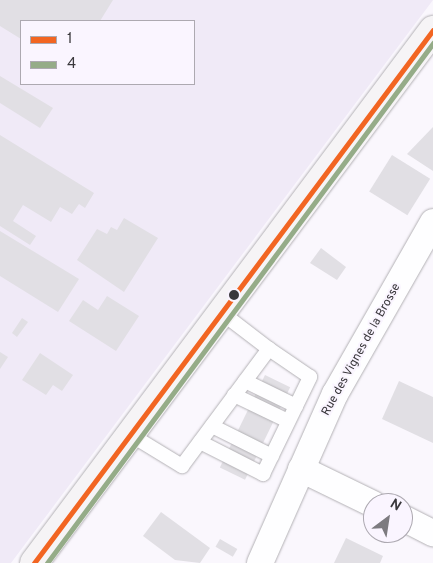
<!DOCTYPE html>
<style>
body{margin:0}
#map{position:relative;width:433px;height:563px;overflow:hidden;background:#faf7fd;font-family:Overpass,sans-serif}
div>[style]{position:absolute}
.built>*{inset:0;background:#f0eaf7}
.building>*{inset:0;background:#e1dfe4;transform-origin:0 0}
.roads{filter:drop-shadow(0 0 1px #b3b1b5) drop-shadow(0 0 1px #b3b1b5)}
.service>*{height:14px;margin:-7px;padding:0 7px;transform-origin:7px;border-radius:7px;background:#fefeff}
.minor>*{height:26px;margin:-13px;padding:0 13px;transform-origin:13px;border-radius:13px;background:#fefeff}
.secondary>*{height:28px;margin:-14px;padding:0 14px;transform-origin:14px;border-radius:14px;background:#f6f4f6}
.bus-1>*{height:5px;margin:-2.5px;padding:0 2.5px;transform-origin:2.5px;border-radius:2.5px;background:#f26522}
.bus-2>*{height:5px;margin:-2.5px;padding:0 2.5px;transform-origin:2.5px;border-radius:2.5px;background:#95ac88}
.dots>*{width:14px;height:14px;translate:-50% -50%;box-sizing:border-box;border:2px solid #faf5ff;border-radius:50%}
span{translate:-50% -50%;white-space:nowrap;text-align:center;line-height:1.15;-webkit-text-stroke:4px #faf5ff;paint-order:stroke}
.street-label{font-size:12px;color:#3a383c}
.legend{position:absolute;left:20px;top:20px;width:175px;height:65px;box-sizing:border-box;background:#faf5ff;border:1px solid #ada9b1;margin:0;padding:6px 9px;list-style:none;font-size:15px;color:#3a383c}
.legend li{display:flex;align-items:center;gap:10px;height:25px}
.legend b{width:25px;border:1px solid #ada9b1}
.north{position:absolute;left:363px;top:493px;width:50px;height:50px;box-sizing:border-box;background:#faf5ff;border:1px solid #ada9b1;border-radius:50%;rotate:31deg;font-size:14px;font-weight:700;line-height:20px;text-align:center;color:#3a383c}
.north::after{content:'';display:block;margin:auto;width:18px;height:22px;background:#7d7b80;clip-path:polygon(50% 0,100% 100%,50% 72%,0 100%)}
</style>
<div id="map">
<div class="built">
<div style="clip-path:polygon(evenodd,0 0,433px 0,11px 563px,0 563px,0 0,21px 21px,194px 21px,194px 84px,21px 84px,21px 21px)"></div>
</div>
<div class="building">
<div style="clip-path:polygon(0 0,113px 0,100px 21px,21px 21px,21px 39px,0 26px)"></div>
<div style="clip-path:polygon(0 76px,53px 108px,40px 128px,0 103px)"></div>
<div style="clip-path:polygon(433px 127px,433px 171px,407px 154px)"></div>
<div style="clip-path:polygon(0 135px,94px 193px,85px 208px,79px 204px,72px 214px,60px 207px,51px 222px,23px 205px,13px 221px,36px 236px,30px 245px,0 226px)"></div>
<div style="left:392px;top:155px;width:45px;height:43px;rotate:32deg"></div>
<div style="clip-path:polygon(124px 218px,158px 238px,124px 292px,77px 260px,97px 229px,107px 234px,111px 227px,117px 230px)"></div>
<div style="clip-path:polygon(0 231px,79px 279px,58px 312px,0 276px)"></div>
<div style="clip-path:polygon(321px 248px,346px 267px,337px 280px,310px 263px)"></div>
<div style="clip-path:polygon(107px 296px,139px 316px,116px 351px,69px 321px,83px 300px,98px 310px)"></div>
<div style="clip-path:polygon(22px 318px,28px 322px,17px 337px,12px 333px)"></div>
<div style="clip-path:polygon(0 352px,8px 357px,0 369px)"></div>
<div style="clip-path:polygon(40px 353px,73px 375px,62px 391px,53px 385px,46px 395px,22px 380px)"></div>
<div style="left:265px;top:375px;width:28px;height:103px;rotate:26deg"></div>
<div style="clip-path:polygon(399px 381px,433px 397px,433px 443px,382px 419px)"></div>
<div style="clip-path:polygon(161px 512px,210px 548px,200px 563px,175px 560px,143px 536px)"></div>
<div style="clip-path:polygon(346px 538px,383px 556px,380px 563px,334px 563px)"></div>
<div style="left:220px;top:539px;width:20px;height:9px;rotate:30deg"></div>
</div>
<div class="roads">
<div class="service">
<div style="left:245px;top:381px;width:57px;rotate:26.1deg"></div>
<div style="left:234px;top:395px;width:60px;rotate:25.7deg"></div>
<div style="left:212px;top:426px;width:67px;rotate:26.6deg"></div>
<div style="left:131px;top:435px;width:60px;rotate:31.3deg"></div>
<div style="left:182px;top:466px;width:146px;rotate:-53.4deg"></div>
<div style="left:269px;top:349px;width:59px;rotate:-142.5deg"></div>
<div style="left:200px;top:442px;width:71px;rotate:26.9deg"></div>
<div style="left:263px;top:474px;width:108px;rotate:-64.1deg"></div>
<div style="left:310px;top:377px;width:50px;rotate:-145.7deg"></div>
</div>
<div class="minor">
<div style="left:301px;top:469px;width:80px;rotate:25.9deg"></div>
<div style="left:403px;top:518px;width:34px;rotate:27deg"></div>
<div style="left:260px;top:563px;width:185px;rotate:-66.1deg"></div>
<div style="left:335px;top:394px;width:198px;rotate:-60.3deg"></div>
</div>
<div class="secondary">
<div style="left:34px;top:563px;width:666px;rotate:-53.18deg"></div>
</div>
</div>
<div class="bus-1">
<div style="left:34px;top:563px;width:666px;rotate:-53.18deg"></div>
</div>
<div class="bus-2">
<div style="left:47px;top:563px;width:648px;rotate:-53.41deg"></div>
</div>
<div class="dots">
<div style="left:234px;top:295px;background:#3a383c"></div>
</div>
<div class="street-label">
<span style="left:362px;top:350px;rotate:-61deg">Rue des Vignes de la Brosse</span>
</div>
<ul class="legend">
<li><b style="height:6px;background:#f26522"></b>1</li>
<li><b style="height:6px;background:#95ac88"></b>4</li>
</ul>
<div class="north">N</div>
</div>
